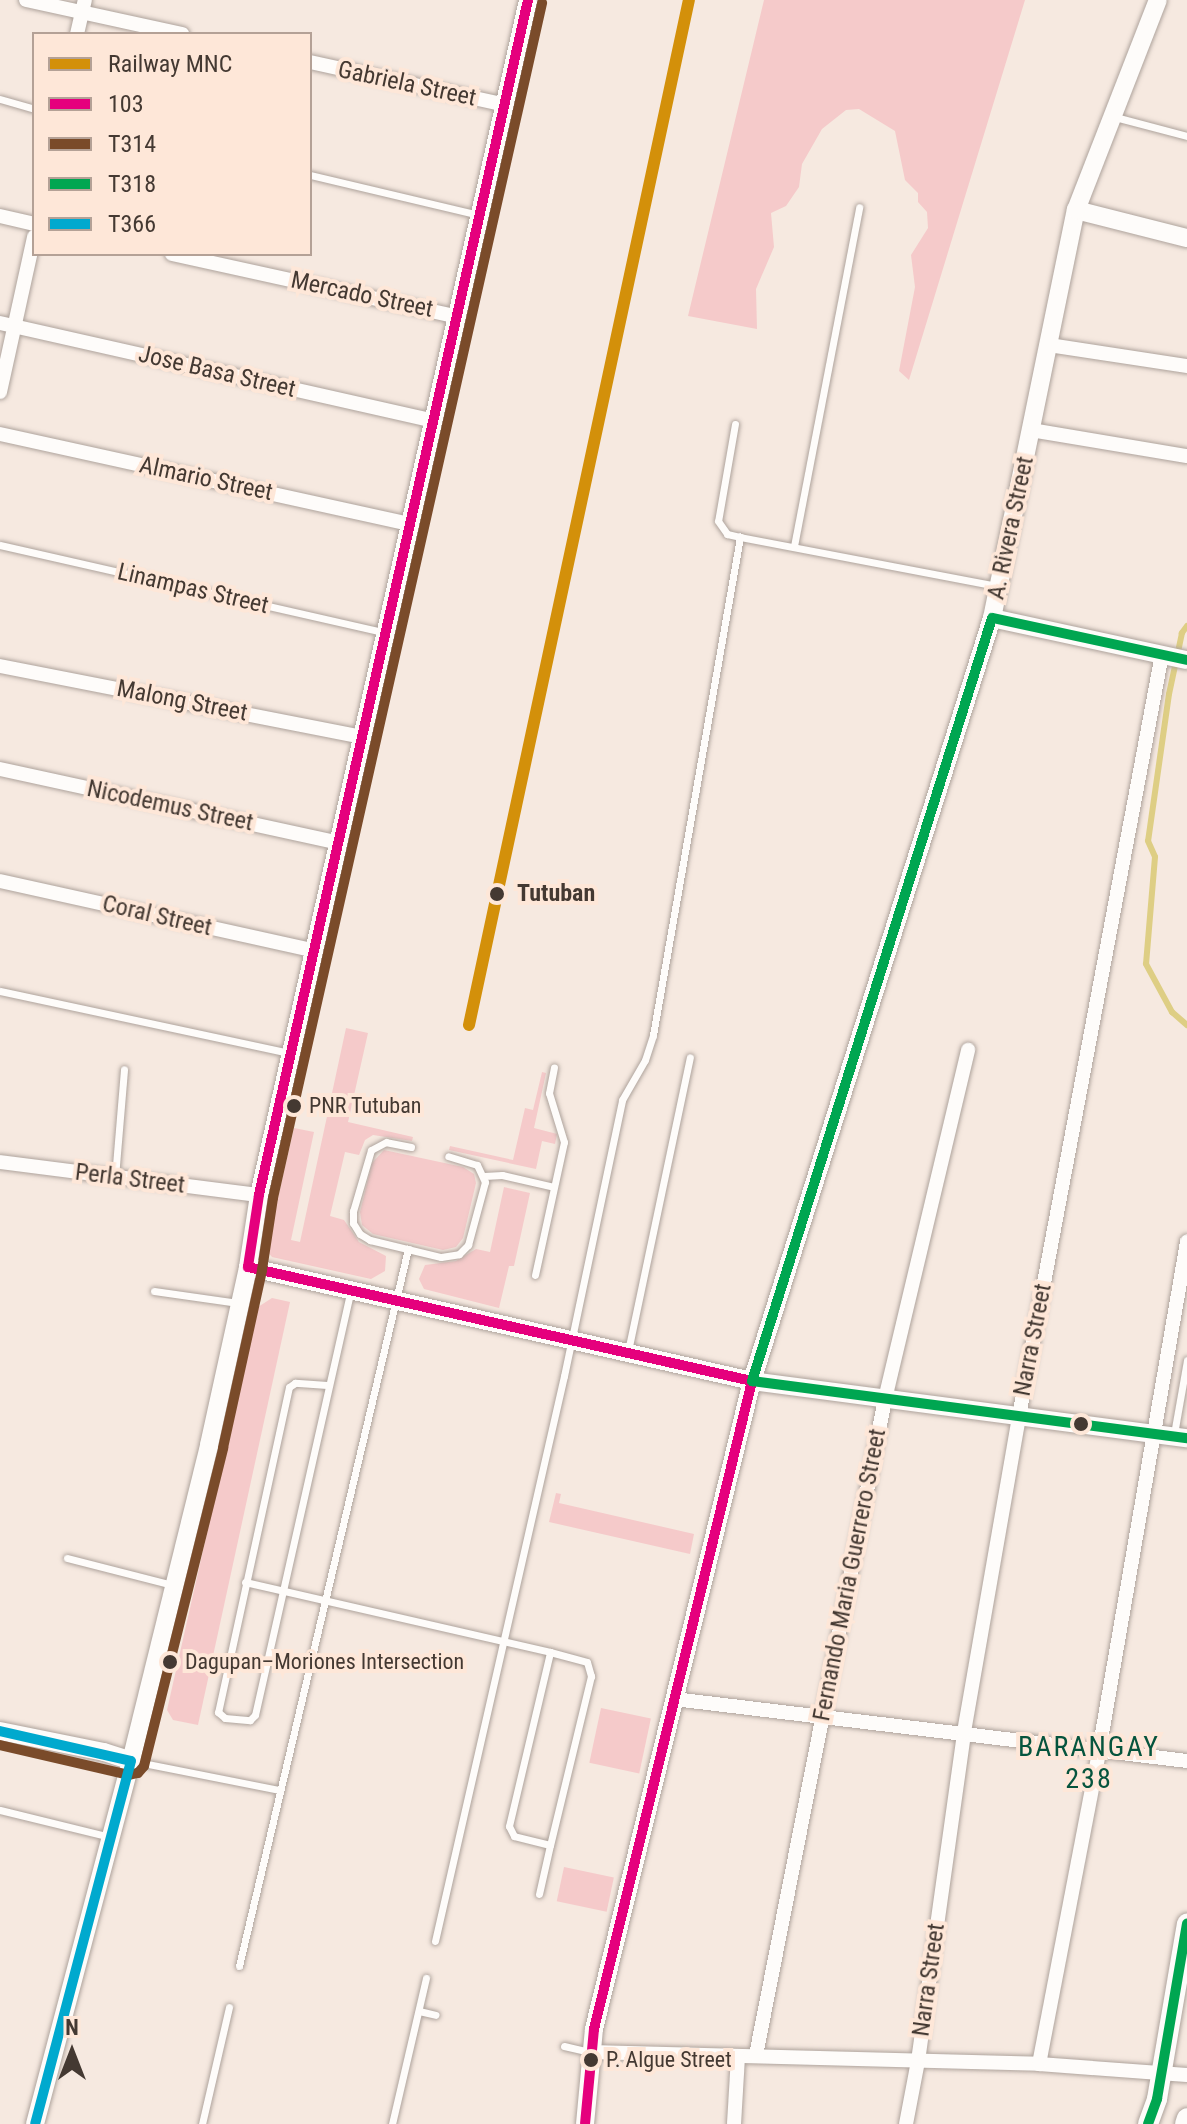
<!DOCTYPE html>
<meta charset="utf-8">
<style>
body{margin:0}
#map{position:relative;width:1187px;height:2124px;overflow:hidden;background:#f6e9e0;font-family:"Roboto Condensed",sans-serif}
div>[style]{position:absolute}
.green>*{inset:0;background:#f5caca;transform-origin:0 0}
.stream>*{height:6px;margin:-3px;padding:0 3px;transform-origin:3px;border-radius:3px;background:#dece84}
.roads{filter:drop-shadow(0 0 2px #aea39c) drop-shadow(0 0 2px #aea39c)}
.service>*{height:7px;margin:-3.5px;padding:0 3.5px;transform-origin:3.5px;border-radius:3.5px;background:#fefcfa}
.minor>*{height:14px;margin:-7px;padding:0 7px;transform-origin:7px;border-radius:7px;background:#fefcfa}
.tertiary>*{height:18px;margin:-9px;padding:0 9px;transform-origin:9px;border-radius:9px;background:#fefcfa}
.secondary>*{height:20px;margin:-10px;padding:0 10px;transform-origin:10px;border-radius:10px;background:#fefcfa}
.bus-1>*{height:10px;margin:-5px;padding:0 5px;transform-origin:5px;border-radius:5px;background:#e5007d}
.bus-2>*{height:10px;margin:-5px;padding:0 5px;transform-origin:5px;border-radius:5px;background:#7a4b2a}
.bus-3>*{height:10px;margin:-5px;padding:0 5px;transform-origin:5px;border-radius:5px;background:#00a651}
.bus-4>*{height:10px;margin:-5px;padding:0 5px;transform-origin:5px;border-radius:5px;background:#00a9ce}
.rail-1>*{height:12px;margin:-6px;padding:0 6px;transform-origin:6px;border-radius:6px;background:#d3900a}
.dots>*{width:22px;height:22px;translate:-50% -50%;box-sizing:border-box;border:4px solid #fee7d8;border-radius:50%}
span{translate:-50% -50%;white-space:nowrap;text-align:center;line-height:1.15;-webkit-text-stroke:8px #fee7d8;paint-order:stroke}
.bus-label{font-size:22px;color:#443932}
.left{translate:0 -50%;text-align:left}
.street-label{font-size:24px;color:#443932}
.stop-label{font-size:24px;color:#443932;font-weight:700}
.quarter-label{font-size:28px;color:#06543d;letter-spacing:2px}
.legend{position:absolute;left:32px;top:32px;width:280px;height:224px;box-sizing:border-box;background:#fee7d8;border:2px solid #b4a196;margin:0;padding:10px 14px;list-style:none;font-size:24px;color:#443932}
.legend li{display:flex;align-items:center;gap:16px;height:40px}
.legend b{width:40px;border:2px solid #b4a196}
.north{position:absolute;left:32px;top:2012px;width:80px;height:80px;-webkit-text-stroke:6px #fee7d8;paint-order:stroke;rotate:0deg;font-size:22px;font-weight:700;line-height:32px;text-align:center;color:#443932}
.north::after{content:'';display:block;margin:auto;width:28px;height:36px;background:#443932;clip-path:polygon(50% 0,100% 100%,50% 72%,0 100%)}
</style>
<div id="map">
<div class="green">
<div style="clip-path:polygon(764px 0,1025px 0,909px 380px,899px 371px,915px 287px,911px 255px,928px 228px,927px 212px,918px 202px,918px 193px,905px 180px,895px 131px,859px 109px,846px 110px,822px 129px,802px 164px,799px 187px,786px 206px,771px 213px,774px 247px,756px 289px,757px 329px,688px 316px)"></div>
<div style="clip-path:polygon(346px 1028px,368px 1033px,348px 1122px,413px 1137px,412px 1141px,373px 1135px,365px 1140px,359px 1155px,345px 1152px,330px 1216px,344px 1220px,359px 1242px,386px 1256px,385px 1271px,371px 1279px,272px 1257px,266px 1250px,294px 1128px,314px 1132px,291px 1240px,300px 1242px)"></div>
<div style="clip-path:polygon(542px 1072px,546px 1073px,534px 1128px,557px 1134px,555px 1144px,542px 1141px,536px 1169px,449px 1150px,450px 1146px,513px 1160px,525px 1108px,533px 1110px)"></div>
<div style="clip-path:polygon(384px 1150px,463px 1167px,474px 1174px,476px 1183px,463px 1238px,456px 1247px,443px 1250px,373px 1234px,362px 1225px,360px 1212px,372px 1163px)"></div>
<div style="clip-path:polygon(504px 1187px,530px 1193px,514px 1266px,509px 1266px,499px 1308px,424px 1289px,419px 1279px,425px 1265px,456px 1261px,476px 1249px,490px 1252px)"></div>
<div style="clip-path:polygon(272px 1298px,290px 1302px,198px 1725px,173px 1720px,167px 1710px,258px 1307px)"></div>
<div style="clip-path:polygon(556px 1493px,561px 1494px,559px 1503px,694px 1534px,690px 1554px,549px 1522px)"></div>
<div style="left:601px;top:1708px;width:51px;height:56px;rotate:12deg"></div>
<div style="left:564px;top:1867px;width:51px;height:35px;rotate:12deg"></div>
</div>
<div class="stream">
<div style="left:1187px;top:626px;width:9px;rotate:126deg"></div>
<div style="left:1182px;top:633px;width:62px;rotate:102deg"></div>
<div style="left:1169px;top:694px;width:148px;rotate:98.1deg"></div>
<div style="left:1148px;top:841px;width:17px;rotate:66deg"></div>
<div style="left:1155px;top:857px;width:107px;rotate:94.8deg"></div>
<div style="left:1146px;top:964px;width:55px;rotate:61.6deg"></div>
<div style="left:1172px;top:1012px;width:20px;rotate:41deg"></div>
</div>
<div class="roads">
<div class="service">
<div style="left:0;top:99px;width:35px;rotate:16deg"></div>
<div style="left:1115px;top:117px;width:74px;rotate:14.8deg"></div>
<div style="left:310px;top:175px;width:174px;rotate:13.3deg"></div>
<div style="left:735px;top:424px;width:98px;rotate:99.9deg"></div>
<div style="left:718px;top:521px;width:16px;rotate:55deg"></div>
<div style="left:727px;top:534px;width:13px;rotate:13deg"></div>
<div style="left:0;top:545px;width:394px;rotate:12.8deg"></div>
<div style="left:794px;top:546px;width:345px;rotate:-79.1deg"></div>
<div style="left:0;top:991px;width:296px;rotate:12.1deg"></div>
<div style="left:411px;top:1147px;width:25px;rotate:-169deg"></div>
<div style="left:386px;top:1142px;width:17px;rotate:152deg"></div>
<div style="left:371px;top:1150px;width:64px;rotate:106.4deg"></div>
<div style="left:353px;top:1211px;width:12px;rotate:90deg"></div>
<div style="left:353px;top:1223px;width:13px;rotate:58deg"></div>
<div style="left:360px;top:1234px;width:12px;rotate:31deg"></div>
<div style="left:370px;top:1240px;width:73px;rotate:13.5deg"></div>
<div style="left:441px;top:1257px;width:18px;rotate:-9deg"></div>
<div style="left:459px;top:1254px;width:13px;rotate:-45deg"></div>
<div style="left:468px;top:1245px;width:65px;rotate:-74.9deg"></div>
<div style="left:485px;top:1182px;width:19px;rotate:-115deg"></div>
<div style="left:477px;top:1165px;width:30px;rotate:-163deg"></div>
<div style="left:484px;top:1176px;width:18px;rotate:-3deg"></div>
<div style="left:502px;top:1175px;width:53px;rotate:13deg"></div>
<div style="left:115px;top:1177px;width:108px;rotate:-85.2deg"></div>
<div style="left:535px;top:1275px;width:136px;rotate:-77.7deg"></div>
<div style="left:564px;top:1142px;width:51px;rotate:-107deg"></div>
<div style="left:549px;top:1093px;width:26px;rotate:-79deg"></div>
<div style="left:154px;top:1291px;width:85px;rotate:8.1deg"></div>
<div style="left:628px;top:1351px;width:300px;rotate:-78.1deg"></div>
<div style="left:327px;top:1385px;width:32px;rotate:-176deg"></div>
<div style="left:295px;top:1383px;width:7px;rotate:146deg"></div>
<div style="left:289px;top:1387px;width:333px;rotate:102.3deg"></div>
<div style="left:218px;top:1712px;width:9px;rotate:41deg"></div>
<div style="left:225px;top:1718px;width:25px;rotate:5deg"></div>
<div style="left:250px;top:1720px;width:7px;rotate:-45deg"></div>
<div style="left:255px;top:1715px;width:433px;rotate:-77.3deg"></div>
<div style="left:1174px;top:1434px;width:75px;rotate:-80deg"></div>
<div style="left:67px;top:1558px;width:108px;rotate:14.4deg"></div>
<div style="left:245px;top:1582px;width:313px;rotate:12.9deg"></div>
<div style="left:550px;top:1652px;width:38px;rotate:15deg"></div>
<div style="left:587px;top:1662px;width:15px;rotate:74deg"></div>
<div style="left:591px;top:1676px;width:174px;rotate:103.6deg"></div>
<div style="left:550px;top:1845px;width:37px;rotate:-166deg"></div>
<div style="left:514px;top:1836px;width:11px;rotate:-117deg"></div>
<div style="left:509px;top:1826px;width:179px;rotate:-76.7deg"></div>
<div style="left:133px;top:1761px;width:150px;rotate:11.2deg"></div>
<div style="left:0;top:1810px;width:113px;rotate:13.8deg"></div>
<div style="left:539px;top:1894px;width:50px;rotate:-77.3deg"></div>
<div style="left:435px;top:1941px;width:580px;rotate:-77.14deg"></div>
<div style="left:564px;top:1376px;width:282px;rotate:-78.1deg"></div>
<div style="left:622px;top:1100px;width:46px;rotate:-60.1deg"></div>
<div style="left:645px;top:1060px;width:26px;rotate:-72deg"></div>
<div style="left:653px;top:1035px;width:506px;rotate:-80.09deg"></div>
<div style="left:740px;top:537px;width:262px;rotate:10.8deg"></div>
<div style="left:239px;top:1966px;width:737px;rotate:-76.74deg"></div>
<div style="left:419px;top:2011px;width:17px;rotate:13deg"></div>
<div style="left:564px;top:2046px;width:27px;rotate:13deg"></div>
<div style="left:202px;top:2124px;width:120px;rotate:-77deg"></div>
<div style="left:392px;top:2124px;width:150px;rotate:-76.9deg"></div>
</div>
<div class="minor">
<div style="left:26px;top:0;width:160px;rotate:12.3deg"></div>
<div style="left:77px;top:34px;width:35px;rotate:-77deg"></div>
<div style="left:310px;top:62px;width:200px;rotate:12.4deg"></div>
<div style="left:0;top:216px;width:35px;rotate:13deg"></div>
<div style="left:172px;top:254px;width:293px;rotate:12.4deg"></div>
<div style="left:0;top:323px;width:446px;rotate:12.7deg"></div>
<div style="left:1049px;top:345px;width:140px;rotate:8.7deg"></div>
<div style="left:0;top:392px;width:159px;rotate:-77.6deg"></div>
<div style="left:1031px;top:430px;width:158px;rotate:9.5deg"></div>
<div style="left:0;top:434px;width:421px;rotate:12.4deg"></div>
<div style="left:0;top:666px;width:370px;rotate:11.1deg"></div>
<div style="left:0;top:769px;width:347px;rotate:12.3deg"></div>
<div style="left:0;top:881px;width:323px;rotate:12.5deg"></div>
<div style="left:0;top:1162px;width:261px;rotate:7.3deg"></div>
<div style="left:674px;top:1699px;width:517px;rotate:6.89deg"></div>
<div style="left:590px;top:2052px;width:449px;rotate:1.5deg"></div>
<div style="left:1039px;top:2064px;width:148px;rotate:4.3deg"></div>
<div style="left:756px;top:2055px;width:669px;rotate:-78.87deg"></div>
<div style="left:885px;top:1399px;width:359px;rotate:-76.6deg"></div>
<div style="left:1039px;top:2064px;width:319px;rotate:-79.1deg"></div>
<div style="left:1099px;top:1751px;width:517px;rotate:-80.19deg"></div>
<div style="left:734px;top:2124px;width:67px;rotate:-86.6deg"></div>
<div style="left:906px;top:2124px;width:64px;rotate:-79.2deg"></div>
<div style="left:918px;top:2061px;width:332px;rotate:-82deg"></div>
<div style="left:964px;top:1732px;width:321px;rotate:-80.1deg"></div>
<div style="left:1019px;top:1416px;width:775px;rotate:-79.37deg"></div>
</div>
<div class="tertiary">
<div style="left:1076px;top:210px;width:114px;rotate:14.2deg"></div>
<div style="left:992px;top:618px;width:199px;rotate:12.2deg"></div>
<div style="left:248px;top:1267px;width:517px;rotate:12.75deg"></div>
<div style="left:752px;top:1381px;width:439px;rotate:7.5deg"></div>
<div style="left:0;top:1731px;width:106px;rotate:11.4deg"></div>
<div style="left:104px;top:1752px;width:28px;rotate:18deg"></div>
<div style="left:35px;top:2124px;width:375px;rotate:-75.2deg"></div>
<div style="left:131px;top:1761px;width:325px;rotate:-76.1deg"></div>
<div style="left:209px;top:1445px;width:182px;rotate:-77.6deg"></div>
<div style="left:248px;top:1267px;width:73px;rotate:-81.3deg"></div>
<div style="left:259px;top:1195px;width:1225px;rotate:-77.31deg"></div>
<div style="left:585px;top:2124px;width:95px;rotate:-84.6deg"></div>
<div style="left:594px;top:2029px;width:667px;rotate:-76.3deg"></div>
<div style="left:752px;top:1381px;width:800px;rotate:-72.54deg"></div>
<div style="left:992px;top:618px;width:417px;rotate:-78.4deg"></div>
<div style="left:1076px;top:210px;width:225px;rotate:-68.7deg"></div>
</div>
<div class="secondary">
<div style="left:1148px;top:2124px;width:27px;rotate:-70deg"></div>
<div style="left:1157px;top:2099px;width:178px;rotate:-80.3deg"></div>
<div style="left:1185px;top:2124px;width:6px;rotate:-72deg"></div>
</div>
</div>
<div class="bus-1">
<div style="left:528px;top:0;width:1225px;rotate:102.69deg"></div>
<div style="left:259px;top:1195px;width:73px;rotate:98.7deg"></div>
<div style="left:248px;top:1267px;width:517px;rotate:12.75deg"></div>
<div style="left:752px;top:1381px;width:667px;rotate:103.7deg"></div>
<div style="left:594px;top:2029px;width:95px;rotate:95.4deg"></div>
</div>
<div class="bus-2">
<div style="left:0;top:1745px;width:132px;rotate:13.1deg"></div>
<div style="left:129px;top:1775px;width:9px;rotate:-13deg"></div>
<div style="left:138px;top:1773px;width:9px;rotate:-49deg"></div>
<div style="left:144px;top:1766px;width:328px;rotate:-76deg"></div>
<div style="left:223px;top:1448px;width:182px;rotate:-77.6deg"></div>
<div style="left:262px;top:1270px;width:73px;rotate:-81.3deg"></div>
<div style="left:273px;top:1198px;width:1225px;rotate:-77.31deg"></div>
</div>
<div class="bus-3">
<div style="left:1187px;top:660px;width:199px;rotate:-167.8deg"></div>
<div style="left:992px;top:618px;width:800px;rotate:107.46deg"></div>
<div style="left:752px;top:1381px;width:439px;rotate:7.5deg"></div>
<div style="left:1148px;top:2124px;width:27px;rotate:-70deg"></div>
<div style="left:1157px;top:2099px;width:178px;rotate:-80.3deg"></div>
</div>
<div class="bus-4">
<div style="left:0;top:1731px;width:134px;rotate:12.9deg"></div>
<div style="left:131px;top:1761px;width:375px;rotate:104.8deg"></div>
</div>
<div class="rail-1">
<div style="left:469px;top:1025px;width:1048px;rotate:-77.89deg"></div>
</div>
<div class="dots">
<div style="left:497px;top:894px;background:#443932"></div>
<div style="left:294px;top:1106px;background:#443932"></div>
<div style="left:1081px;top:1424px;background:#443932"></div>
<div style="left:170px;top:1662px;background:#443932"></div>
<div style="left:591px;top:2060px;background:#443932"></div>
</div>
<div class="bus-label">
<span class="left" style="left:309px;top:1106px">PNR Tutuban</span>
<span class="left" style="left:185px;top:1662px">Dagupan–Moriones Intersection</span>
<span class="left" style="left:606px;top:2060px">P. Algue Street</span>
</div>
<div class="street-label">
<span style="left:407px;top:84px;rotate:12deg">Gabriela Street</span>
<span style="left:362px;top:295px;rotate:12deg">Mercado Street</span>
<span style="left:217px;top:372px;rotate:13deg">Jose Basa Street</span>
<span style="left:206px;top:479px;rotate:12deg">Almario Street</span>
<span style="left:1011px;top:528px;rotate:-78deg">A. Rivera Street</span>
<span style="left:193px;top:589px;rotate:13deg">Linampas Street</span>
<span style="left:182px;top:701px;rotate:11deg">Malong Street</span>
<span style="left:170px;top:806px;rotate:12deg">Nicodemus Street</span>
<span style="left:157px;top:916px;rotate:13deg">Coral Street</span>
<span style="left:130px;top:1179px;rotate:7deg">Perla Street</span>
<span style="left:1033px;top:1340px;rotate:-79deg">Narra Street</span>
<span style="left:850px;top:1575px;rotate:-79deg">Fernando Maria Guerrero Street</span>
<span style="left:929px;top:1980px;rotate:-82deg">Narra Street</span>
</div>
<div class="stop-label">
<span class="left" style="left:517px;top:894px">Tutuban</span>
</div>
<div class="quarter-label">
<span style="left:1089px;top:1763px">BARANGAY<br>238</span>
</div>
<ul class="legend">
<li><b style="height:10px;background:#d3900a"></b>Railway MNC</li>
<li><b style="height:10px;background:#e5007d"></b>103</li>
<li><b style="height:10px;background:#7a4b2a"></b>T314</li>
<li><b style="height:10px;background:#00a651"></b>T318</li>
<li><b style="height:10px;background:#00a9ce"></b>T366</li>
</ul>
<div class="north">N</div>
</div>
